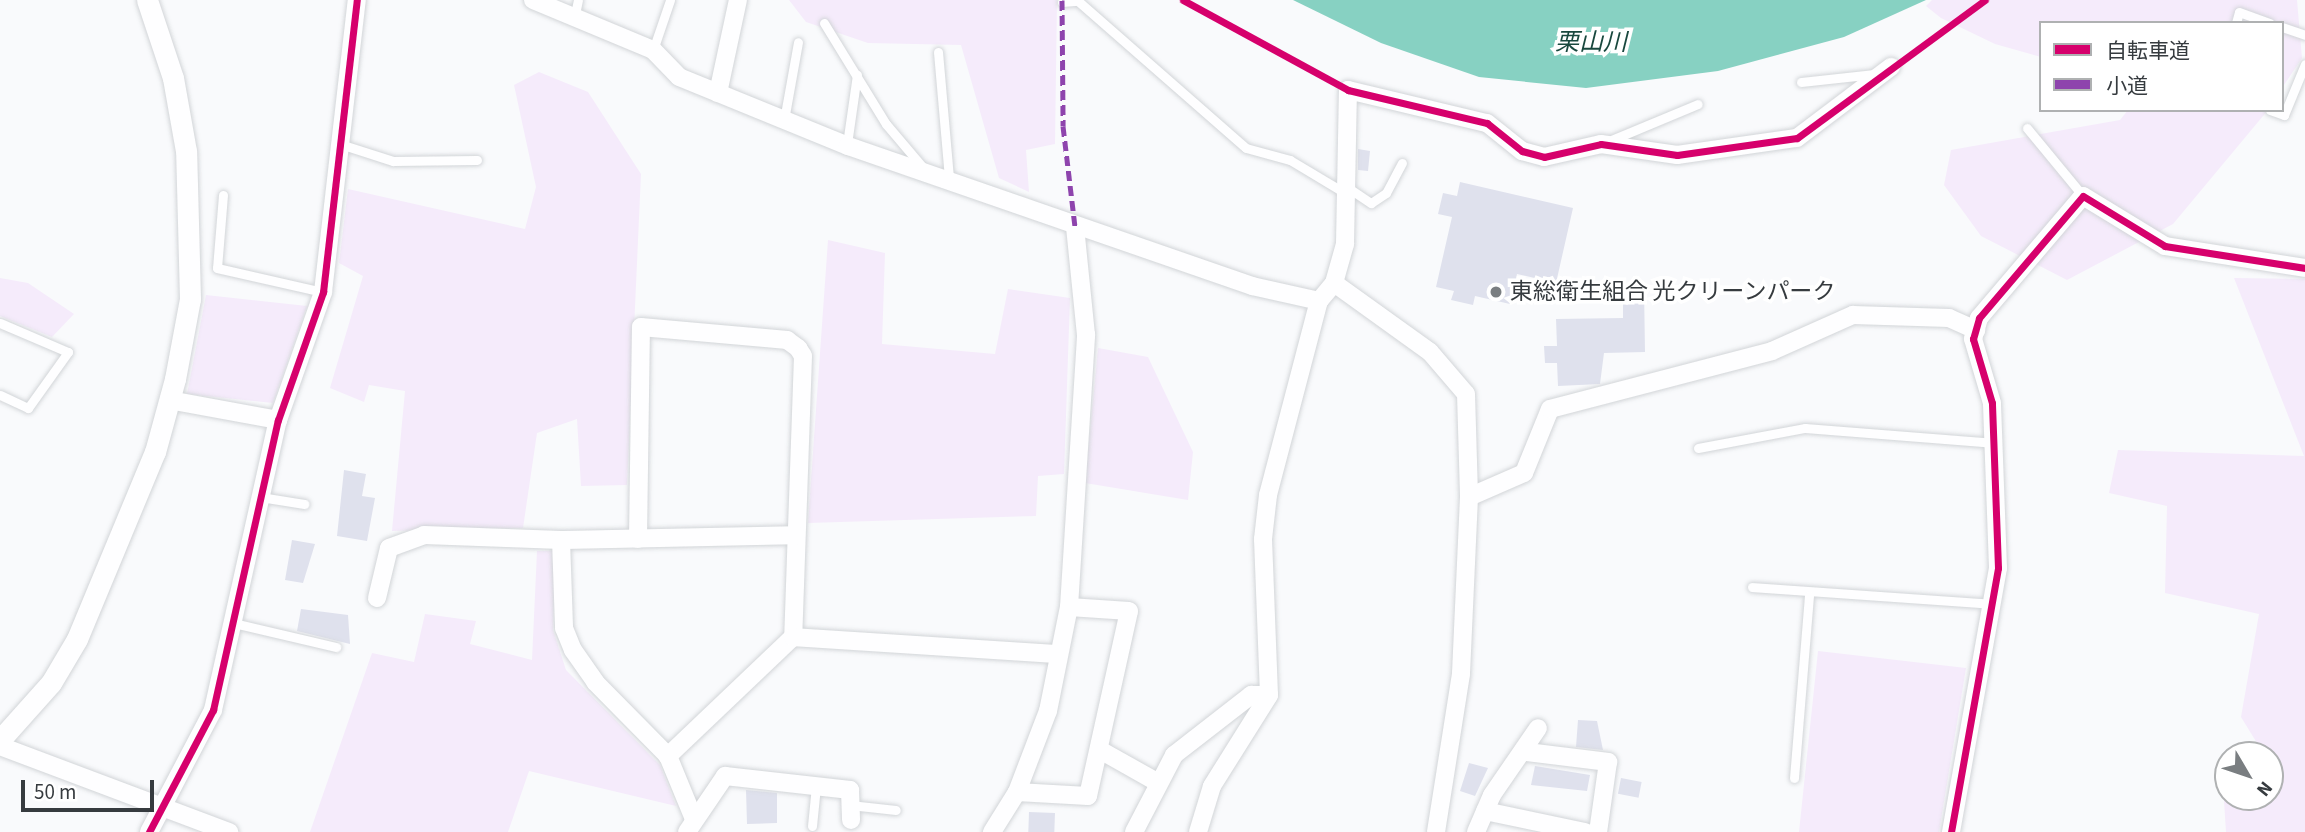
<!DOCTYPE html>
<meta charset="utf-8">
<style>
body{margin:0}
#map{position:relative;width:2305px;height:832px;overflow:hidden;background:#f9fafc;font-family:"Source Sans 3","Noto Sans JP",sans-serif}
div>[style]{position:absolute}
.green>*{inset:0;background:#f5ebfb}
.water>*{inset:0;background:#87d1c2}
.building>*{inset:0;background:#dfe1ed;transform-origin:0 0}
.roads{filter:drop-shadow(0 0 2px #d2d5d8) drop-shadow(0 0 2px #d2d5d8)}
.service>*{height:9px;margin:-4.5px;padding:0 4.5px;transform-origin:4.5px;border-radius:4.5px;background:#fefeff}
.minor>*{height:18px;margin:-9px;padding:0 9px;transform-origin:9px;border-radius:9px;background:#fefeff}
.tertiary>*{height:21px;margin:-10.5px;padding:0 10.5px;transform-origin:10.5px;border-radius:10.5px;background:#fefeff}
.quiet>*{height:5px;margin-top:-2.5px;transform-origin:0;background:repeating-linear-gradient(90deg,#8e44ad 0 10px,transparent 0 15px)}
.cycleway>*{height:7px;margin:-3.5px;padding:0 3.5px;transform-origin:3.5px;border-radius:3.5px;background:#d6006c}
.dots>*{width:19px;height:19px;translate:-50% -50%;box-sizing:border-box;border:4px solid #fff;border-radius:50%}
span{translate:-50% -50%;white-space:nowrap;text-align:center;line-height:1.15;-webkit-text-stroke:7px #fff;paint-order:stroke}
.poi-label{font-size:23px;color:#363b3f}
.left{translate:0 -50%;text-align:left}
.water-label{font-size:24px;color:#19483e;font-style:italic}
.legend{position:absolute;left:2039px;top:21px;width:245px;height:91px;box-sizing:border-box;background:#fff;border:2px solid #afb1b2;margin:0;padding:9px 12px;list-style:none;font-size:21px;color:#363b3f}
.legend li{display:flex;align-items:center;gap:14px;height:35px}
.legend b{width:35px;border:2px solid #afb1b2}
.north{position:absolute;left:2214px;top:741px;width:70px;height:70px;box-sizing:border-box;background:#fff;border:2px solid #afb1b2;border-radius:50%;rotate:129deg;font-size:19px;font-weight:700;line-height:28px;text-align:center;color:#363b3f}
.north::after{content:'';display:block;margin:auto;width:24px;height:32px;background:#7a7e81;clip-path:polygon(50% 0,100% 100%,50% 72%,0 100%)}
.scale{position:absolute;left:21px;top:780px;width:133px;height:32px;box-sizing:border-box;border:4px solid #363b3f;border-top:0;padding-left:9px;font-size:21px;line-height:24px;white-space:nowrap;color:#363b3f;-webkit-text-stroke:5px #fff;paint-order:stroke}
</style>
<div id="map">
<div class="green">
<div style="clip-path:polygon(789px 0,1057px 0,1055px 144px,1026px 150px,1029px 192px,999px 178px,961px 45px,868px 43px,806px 22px)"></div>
<div style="clip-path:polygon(1932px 0,2297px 0,2302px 58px,2282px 88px,2282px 23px,2041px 23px,2041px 57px,1995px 44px,1941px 18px,1926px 6px)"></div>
<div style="clip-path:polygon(539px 72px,588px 92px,641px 174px,627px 485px,581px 486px,577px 419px,537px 433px,523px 528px,392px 531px,405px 391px,369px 385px,364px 402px,330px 388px,363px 276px,339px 263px,348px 189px,525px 229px,536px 187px,514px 85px)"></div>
<div style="clip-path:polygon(2128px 110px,2268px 110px,2173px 224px,2067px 280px,1981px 236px,1944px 185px,1951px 150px,2120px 120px)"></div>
<div style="clip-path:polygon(828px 240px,885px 253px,882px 344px,995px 354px,1008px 289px,1070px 298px,1064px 474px,1038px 476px,1036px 516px,808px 523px)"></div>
<div style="clip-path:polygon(0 278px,28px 283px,74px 314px,52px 337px,0 316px)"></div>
<div style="clip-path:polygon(2234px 278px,2305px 279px,2305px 832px,2226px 832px,2223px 785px,2228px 784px,2228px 797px,2270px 797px,2270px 775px,2276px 774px,2241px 717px,2259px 614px,2165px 593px,2167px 506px,2109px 493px,2118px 450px,2304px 456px)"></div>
<div style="clip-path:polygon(206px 295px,307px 306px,273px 403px,187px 394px)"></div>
<div style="clip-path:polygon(1098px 348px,1148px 357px,1193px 452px,1188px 500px,1085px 483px)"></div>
<div style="clip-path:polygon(537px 551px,555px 551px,553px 630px,566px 670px,660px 765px,676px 806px,529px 771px,508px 832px,310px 832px,372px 653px,414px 662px,425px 614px,476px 621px,470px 644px,532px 660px)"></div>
<div style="clip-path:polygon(1818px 651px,1966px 668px,1939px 832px,1799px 832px)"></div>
</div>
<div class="water">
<div style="clip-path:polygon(1293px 0,1926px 0,1844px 37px,1718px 71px,1586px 88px,1479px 77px,1381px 43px)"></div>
</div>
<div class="building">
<div style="clip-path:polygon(1358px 149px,1370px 151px,1368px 171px,1358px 170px)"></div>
<div style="clip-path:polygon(1460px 182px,1573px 208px,1556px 283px,1517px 274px,1510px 304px,1475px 296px,1473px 305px,1451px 300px,1454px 291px,1436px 287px,1452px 217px,1438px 214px,1443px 193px,1457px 196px)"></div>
<div style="clip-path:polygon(1623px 288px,1644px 288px,1645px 352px,1604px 353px,1600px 384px,1558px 386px,1557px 363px,1545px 363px,1544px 346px,1557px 346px,1556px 319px,1623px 318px)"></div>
<div style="clip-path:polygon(344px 470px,366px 474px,362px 496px,375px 498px,367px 541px,337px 536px)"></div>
<div style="clip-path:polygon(292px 540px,315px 544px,303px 583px,285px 580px)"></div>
<div style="clip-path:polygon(301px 609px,348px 615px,350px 644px,297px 631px)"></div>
<div style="clip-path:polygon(1578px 720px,1597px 721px,1603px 750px,1576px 747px)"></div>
<div style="clip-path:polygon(1469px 763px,1488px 768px,1475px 796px,1460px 791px)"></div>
<div style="clip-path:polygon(1535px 766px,1590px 775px,1587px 791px,1531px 785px)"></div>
<div style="left:1621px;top:778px;width:21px;height:16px;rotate:11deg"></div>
<div style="clip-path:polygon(746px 790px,777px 793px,777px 823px,747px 824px)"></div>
<div style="left:1029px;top:812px;width:26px;height:20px;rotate:2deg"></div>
</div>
<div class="roads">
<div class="service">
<div style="left:1062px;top:2px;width:16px;rotate:-4deg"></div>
<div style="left:1078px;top:1px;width:223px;rotate:41.2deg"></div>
<div style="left:1246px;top:148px;width:46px;rotate:15.3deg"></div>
<div style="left:1290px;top:160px;width:64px;rotate:31deg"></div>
<div style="left:575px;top:14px;width:14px;rotate:-78deg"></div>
<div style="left:824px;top:23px;width:119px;rotate:58.5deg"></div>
<div style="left:886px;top:124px;width:60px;rotate:49.7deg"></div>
<div style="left:2236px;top:23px;width:11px;rotate:-75deg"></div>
<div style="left:2239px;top:12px;width:33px;rotate:20deg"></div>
<div style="left:2282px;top:27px;width:24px;rotate:19deg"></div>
<div style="left:653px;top:50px;width:53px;rotate:-71.2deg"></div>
<div style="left:938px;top:52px;width:126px;rotate:85deg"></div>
<div style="left:1801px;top:82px;width:74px;rotate:-6.2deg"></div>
<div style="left:2270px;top:110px;width:15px;rotate:20deg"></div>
<div style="left:2284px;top:115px;width:55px;rotate:-67.6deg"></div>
<div style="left:784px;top:120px;width:79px;rotate:-79.8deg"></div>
<div style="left:2027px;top:128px;width:88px;rotate:50.5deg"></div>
<div style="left:1609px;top:141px;width:96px;rotate:-22.6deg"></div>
<div style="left:340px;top:144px;width:56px;rotate:17.8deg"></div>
<div style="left:393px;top:161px;width:84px;rotate:-0.7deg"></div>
<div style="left:847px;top:144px;width:70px;rotate:-81.8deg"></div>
<div style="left:1347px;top:187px;width:29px;rotate:34deg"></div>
<div style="left:1371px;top:203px;width:18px;rotate:-34deg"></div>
<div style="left:1386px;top:193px;width:34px;rotate:-62deg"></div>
<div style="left:223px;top:195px;width:73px;rotate:94.7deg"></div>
<div style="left:217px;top:268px;width:109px;rotate:12.8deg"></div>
<div style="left:0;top:323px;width:74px;rotate:23.1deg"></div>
<div style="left:68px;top:352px;width:69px;rotate:125.5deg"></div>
<div style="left:28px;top:408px;width:31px;rotate:-155deg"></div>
<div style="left:1698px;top:448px;width:109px;rotate:-10.6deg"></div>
<div style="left:1805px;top:428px;width:191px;rotate:4.5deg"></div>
<div style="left:260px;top:497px;width:45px;rotate:9deg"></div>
<div style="left:1752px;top:587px;width:242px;rotate:4deg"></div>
<div style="left:233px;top:623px;width:106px;rotate:13.1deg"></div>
<div style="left:1794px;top:778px;width:183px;rotate:-85.3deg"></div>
<div style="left:850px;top:805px;width:46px;rotate:6.2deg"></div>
<div style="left:812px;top:826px;width:40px;rotate:-84.3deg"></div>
</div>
<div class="minor">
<div style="left:533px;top:0;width:130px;rotate:22.6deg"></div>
<div style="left:653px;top:50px;width:37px;rotate:46deg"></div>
<div style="left:679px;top:77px;width:183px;rotate:22.2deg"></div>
<div style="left:848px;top:146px;width:428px;rotate:19.1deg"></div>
<div style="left:1252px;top:286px;width:69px;rotate:12.6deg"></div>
<div style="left:718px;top:93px;width:95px;rotate:-77.9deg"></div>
<div style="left:1334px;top:283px;width:118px;rotate:35.7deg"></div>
<div style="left:1430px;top:352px;width:55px;rotate:49.4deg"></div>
<div style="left:1466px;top:394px;width:103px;rotate:88.3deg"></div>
<div style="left:1469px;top:497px;width:177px;rotate:92.6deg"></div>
<div style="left:1461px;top:674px;width:160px;rotate:99deg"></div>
<div style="left:169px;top:400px;width:111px;rotate:10.4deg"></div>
<div style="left:1469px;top:497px;width:60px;rotate:-23.6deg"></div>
<div style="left:1524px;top:473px;width:69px;rotate:-67.9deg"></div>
<div style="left:1550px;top:409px;width:229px;rotate:-14.6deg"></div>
<div style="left:1772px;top:351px;width:89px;rotate:-24deg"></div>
<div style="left:1853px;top:315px;width:96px;rotate:1.8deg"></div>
<div style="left:1949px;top:318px;width:30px;rotate:24deg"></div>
<div style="left:638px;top:539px;width:212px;rotate:-89.2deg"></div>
<div style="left:641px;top:327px;width:147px;rotate:5.1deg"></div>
<div style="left:787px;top:340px;width:14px;rotate:36deg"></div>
<div style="left:798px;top:348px;width:9px;rotate:58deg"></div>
<div style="left:803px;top:356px;width:281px;rotate:92deg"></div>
<div style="left:793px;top:637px;width:173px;rotate:136.4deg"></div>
<div style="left:561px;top:540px;width:88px;rotate:88deg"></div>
<div style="left:564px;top:628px;width:24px;rotate:68deg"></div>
<div style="left:573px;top:650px;width:39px;rotate:55deg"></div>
<div style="left:595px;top:682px;width:104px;rotate:45.4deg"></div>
<div style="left:668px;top:756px;width:68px;rotate:67.6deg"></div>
<div style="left:377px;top:598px;width:51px;rotate:-76.5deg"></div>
<div style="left:389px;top:548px;width:37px;rotate:-20deg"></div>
<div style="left:424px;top:535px;width:137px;rotate:2.1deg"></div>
<div style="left:561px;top:540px;width:235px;rotate:-1.2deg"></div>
<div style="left:793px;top:637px;width:266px;rotate:3.7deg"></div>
<div style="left:0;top:746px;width:245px;rotate:20.6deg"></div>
<div style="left:1100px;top:750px;width:63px;rotate:29.4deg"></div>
<div style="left:1527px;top:752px;width:82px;rotate:7deg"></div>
<div style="left:1608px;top:762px;width:71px;rotate:98.1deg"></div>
<div style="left:1017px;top:792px;width:71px;rotate:3.2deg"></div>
<div style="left:1088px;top:796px;width:189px;rotate:-77.5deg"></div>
<div style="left:1129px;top:611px;width:60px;rotate:-176.2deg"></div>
<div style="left:1485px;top:811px;width:102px;rotate:11.9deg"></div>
<div style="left:149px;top:832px;width:138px;rotate:-62.3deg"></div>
<div style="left:213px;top:710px;width:297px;rotate:-77.4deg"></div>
<div style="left:278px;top:420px;width:136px;rotate:-70.6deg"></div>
<div style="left:323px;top:292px;width:294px;rotate:-83.4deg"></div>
<div style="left:687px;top:832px;width:68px;rotate:-55.8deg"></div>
<div style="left:725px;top:776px;width:126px;rotate:6.4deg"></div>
<div style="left:850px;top:790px;width:30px;rotate:88deg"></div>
<div style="left:992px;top:832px;width:47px;rotate:-58deg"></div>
<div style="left:1017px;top:792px;width:87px;rotate:-69.1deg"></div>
<div style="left:1048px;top:711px;width:106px;rotate:-78.6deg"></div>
<div style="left:1069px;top:607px;width:273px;rotate:-86.4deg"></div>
<div style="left:1086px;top:335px;width:110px;rotate:-95.8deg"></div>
<div style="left:1134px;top:832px;width:87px;rotate:-62.5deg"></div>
<div style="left:1174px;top:755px;width:98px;rotate:-37.9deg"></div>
<div style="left:1251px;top:695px;width:18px"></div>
<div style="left:1198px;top:832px;width:48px;rotate:-73.1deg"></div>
<div style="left:1212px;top:786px;width:107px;rotate:-57.9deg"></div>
<div style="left:1269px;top:695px;width:156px;rotate:-92.2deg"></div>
<div style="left:1263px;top:539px;width:44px;rotate:-83.5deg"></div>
<div style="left:1268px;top:495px;width:201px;rotate:-75.3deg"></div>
<div style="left:1319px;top:301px;width:23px;rotate:-50deg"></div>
<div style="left:1334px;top:283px;width:41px;rotate:-74.2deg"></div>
<div style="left:1345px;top:244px;width:154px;rotate:-88.9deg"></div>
<div style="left:1348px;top:90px;width:143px;rotate:13.4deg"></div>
<div style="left:1487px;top:123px;width:45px;rotate:38.7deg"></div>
<div style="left:1522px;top:151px;width:23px;rotate:15deg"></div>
<div style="left:1544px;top:157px;width:58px;rotate:-12.8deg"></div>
<div style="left:1601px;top:144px;width:77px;rotate:8.2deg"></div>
<div style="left:1677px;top:155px;width:121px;rotate:-8.1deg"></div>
<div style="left:1797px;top:138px;width:118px;rotate:-37.1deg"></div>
<div style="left:1476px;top:832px;width:40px;rotate:-66.6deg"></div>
<div style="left:1492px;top:795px;width:81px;rotate:-55.5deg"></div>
<div style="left:1951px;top:832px;width:268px;rotate:-79.9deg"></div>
<div style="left:1998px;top:568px;width:165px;rotate:-92.1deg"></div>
<div style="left:1992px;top:403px;width:67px;rotate:-106.5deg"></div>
<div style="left:1973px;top:339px;width:22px;rotate:-74deg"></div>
<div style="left:1979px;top:318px;width:160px;rotate:-49.6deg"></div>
<div style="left:2083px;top:196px;width:96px;rotate:31.4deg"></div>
<div style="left:2165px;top:246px;width:142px;rotate:8.9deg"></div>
</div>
<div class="tertiary">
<div style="left:0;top:740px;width:76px;rotate:-48.2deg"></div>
<div style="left:51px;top:683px;width:51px;rotate:-59.4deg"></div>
<div style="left:77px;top:639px;width:203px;rotate:-67.4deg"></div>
<div style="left:155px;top:452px;width:76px;rotate:-74.7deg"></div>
<div style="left:175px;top:379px;width:81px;rotate:-79.4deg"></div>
<div style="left:190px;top:299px;width:148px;rotate:-91.5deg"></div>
<div style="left:186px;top:151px;width:74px;rotate:-100.1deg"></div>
<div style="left:173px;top:78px;width:82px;rotate:-108.4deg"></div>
</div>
</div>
<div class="quiet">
<div style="left:1062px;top:0;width:126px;rotate:89.5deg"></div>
<div style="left:1063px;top:126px;width:101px;rotate:83.2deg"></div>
</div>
<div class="cycleway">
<div style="left:1183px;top:0;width:188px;rotate:28.6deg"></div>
<div style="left:1348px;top:90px;width:143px;rotate:13.4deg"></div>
<div style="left:1487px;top:123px;width:45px;rotate:38.7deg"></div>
<div style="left:1522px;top:151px;width:23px;rotate:15deg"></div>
<div style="left:1544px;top:157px;width:58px;rotate:-12.8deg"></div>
<div style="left:1601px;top:144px;width:77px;rotate:8.2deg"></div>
<div style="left:1677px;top:155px;width:121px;rotate:-8.1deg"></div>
<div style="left:1797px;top:138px;width:233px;rotate:-36.3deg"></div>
<div style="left:149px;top:832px;width:138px;rotate:-62.3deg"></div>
<div style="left:213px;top:710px;width:297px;rotate:-77.4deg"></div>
<div style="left:278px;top:420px;width:136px;rotate:-70.6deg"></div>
<div style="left:323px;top:292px;width:294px;rotate:-83.4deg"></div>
<div style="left:1951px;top:832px;width:268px;rotate:-79.9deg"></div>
<div style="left:1998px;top:568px;width:165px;rotate:-92.1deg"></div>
<div style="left:1992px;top:403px;width:67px;rotate:-106.5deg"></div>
<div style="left:1973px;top:339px;width:22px;rotate:-74deg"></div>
<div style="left:1979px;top:318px;width:160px;rotate:-49.6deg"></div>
<div style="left:2083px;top:196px;width:96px;rotate:31.4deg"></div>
<div style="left:2165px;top:246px;width:142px;rotate:8.9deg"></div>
</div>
<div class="dots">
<div style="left:1496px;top:292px;background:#7a7e81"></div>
</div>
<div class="poi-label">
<span class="left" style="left:1510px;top:292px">東総衛生組合 光クリーンパーク</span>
</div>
<div class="water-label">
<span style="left:1591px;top:43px">栗山川</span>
</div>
<ul class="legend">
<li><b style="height:9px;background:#d6006c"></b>自転車道</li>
<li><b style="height:9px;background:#8e44ad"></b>小道</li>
</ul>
<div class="north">N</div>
<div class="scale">50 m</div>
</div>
